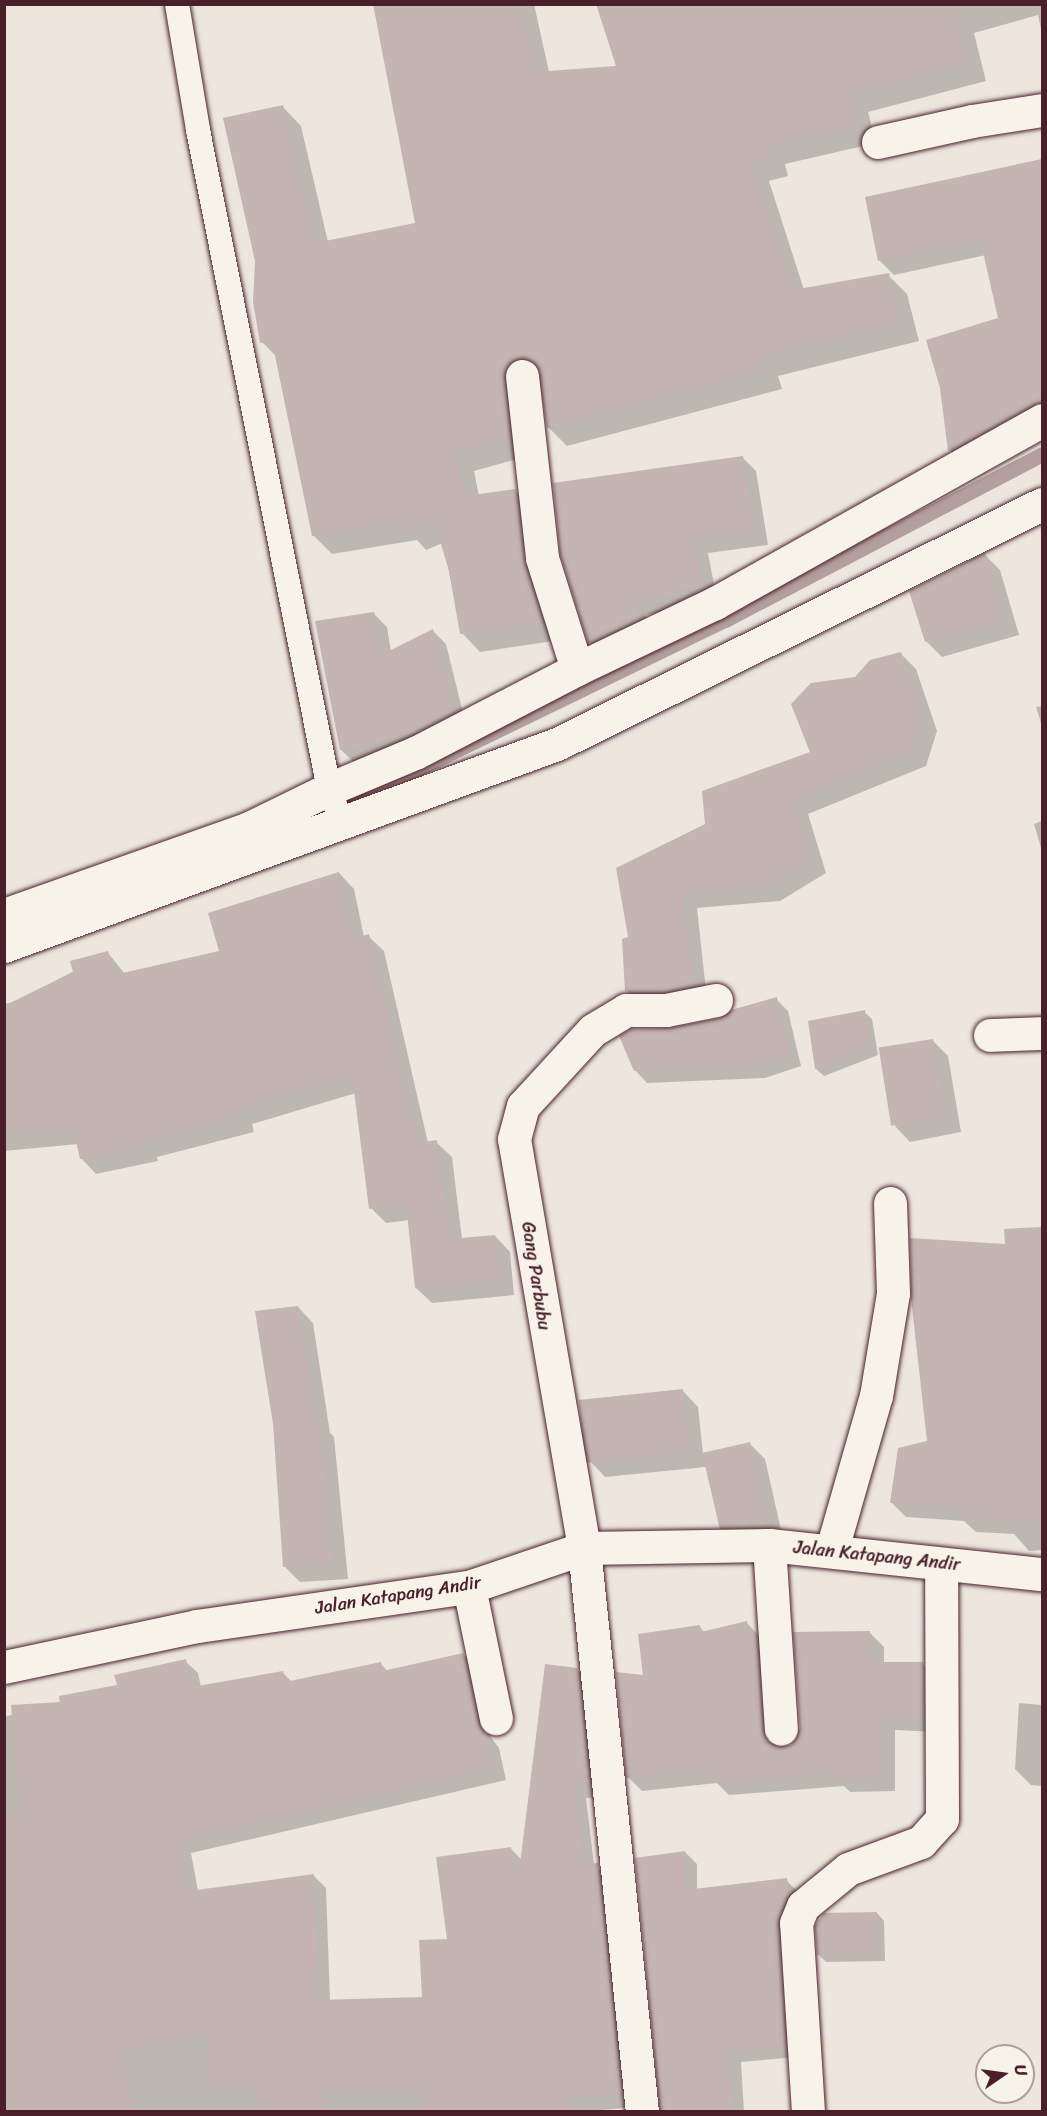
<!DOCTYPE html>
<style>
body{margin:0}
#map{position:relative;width:1047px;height:2116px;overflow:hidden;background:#ece6dd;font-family:Sriracha,sans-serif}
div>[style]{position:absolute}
.shadow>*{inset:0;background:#0003}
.stream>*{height:15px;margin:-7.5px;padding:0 7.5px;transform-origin:7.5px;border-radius:7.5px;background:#b39f9d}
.building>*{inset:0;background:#c4b5b0;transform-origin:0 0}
.roads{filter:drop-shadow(0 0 2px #4a1f2b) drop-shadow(0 0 2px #4a1f2b)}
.service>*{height:24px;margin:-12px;padding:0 12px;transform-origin:12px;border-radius:12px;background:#f7f3e8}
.minor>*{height:33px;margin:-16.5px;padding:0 16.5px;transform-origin:16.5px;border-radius:16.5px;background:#f7f3e8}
.tertiary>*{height:33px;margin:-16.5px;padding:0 16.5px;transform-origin:16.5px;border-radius:16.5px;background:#f7f3e8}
span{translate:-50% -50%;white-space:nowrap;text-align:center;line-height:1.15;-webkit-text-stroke:4.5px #f7f3e8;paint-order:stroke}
.street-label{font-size:18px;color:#4a1f2b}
.frame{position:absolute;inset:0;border:6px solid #4a1f2b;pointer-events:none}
.north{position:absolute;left:975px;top:2044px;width:60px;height:60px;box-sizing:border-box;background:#f7f3e8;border:2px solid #b29e9c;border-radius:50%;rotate:77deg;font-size:16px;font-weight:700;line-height:24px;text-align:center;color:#4a1f2b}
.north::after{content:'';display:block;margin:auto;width:21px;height:27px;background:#4a1f2b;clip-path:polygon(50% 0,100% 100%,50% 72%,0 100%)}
</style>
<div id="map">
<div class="shadow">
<div style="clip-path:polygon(374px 4px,534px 4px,549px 72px,618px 67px,597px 4px,1042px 4px,1042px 34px,1038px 15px,974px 33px,986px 81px,868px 112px,876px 143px,785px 164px,788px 176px,769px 181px,804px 290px,888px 275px,907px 294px,919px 341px,778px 376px,782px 389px,567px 446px,548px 427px,541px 378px,529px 380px,528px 456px,474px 471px,479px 496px,515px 491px,534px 509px,560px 640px,480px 652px,462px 633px,443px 543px,426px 550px,417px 540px,332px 554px,313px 535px,277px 357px,262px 342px,283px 107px,301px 126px,328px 242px,417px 224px)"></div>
<div style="clip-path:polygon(1042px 162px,1042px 420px,964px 464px,950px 450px,941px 388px,1000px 319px,986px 255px,894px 275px,880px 261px,867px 198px)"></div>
<div style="clip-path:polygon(742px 457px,756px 471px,768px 545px,708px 553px,717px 600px,645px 615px,649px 635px,604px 656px,590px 642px)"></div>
<div style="clip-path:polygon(985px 555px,1000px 570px,1019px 635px,942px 657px,926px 641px)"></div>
<div style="clip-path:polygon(373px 613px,387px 627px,391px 652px,433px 631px,446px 644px,466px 725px,355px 763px,341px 750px)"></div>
<div style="clip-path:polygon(901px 654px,916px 669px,937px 731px,926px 766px,808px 814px,826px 873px,780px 901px,697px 908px,707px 1000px,641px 1006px,627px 991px,629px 938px,707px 825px,812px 753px,856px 678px)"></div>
<div style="clip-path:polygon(1042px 706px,1042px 726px,1036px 707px)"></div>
<div style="clip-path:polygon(1042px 821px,1042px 851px,1034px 824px)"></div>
<div style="clip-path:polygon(339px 873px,354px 889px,364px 937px,368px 936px,384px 951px,428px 1143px,436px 1142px,452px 1157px,462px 1239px,495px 1236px,510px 1252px,514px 1295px,432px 1303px,416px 1288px,410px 1220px,386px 1223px,371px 1208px,356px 1093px,252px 1124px,254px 1132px,157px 1157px,158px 1161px,96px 1174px,81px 1158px,78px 1144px,4px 1151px,4px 1004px,16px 1002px,108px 953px,125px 974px,221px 952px)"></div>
<div style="clip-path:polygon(776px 999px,788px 1011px,801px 1066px,765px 1078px,647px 1083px,635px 1070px,670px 1030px,720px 1020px)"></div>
<div style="clip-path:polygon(864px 1012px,872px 1019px,878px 1055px,824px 1076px,816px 1069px)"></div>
<div style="clip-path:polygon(932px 1040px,948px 1056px,961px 1132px,910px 1142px,895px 1126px)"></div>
<div style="clip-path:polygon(1042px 1228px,1042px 1550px,1029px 1551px,1014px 1534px,976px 1532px,964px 1521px,906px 1517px,891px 1502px,929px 1442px,1006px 1246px,1005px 1230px)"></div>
<div style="clip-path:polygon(298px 1307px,313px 1323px,330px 1433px,334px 1437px,348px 1579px,300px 1582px,284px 1566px)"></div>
<div style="clip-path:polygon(683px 1391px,698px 1407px,703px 1454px,750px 1444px,765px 1459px,782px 1534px,735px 1542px,720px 1526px,706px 1467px,605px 1477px,590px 1461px)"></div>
<div style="clip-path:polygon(747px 1623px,769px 1647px,776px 1746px,793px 1745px,870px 1633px,884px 1647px,884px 1663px,922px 1663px,936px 1677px,936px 1732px,895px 1730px,895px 1791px,850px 1792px,844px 1786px,729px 1795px,717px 1783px,642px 1791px,628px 1777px,645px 1677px,700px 1627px,705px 1633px)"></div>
<div style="clip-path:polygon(463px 1654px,476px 1667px,490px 1736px,499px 1748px,506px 1780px,191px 1853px,198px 1891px,313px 1875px,326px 1888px,330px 2001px,423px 1998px,449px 1941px,511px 1849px,522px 1860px,577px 1669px,589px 1682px,601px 1797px,586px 1798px,594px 1865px,610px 1877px,633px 2107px,583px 2112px,4px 2112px,4px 1717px,118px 1686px,185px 1661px,198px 1673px,201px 1687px,282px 1672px,292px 1682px,381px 1664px,388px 1672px)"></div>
<div style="clip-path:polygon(1019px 1703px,1042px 1705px,1042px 1786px,1031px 1785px,1015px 1769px)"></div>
<div style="clip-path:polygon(685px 1852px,697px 1864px,697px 1890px,786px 1880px,798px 1892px,796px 2057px,741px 2062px,744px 2112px,662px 2112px)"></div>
<div style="clip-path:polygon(877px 1913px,884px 1921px,885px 1961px,826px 1962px,818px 1954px,816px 1926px,825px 1914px)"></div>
</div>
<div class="stream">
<div style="left:301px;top:819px;width:67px;rotate:-20.9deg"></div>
<div style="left:364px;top:795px;width:401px;rotate:-25.9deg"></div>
<div style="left:725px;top:620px;width:358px;rotate:-27.6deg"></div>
</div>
<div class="building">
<div style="clip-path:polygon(373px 4px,520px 4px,535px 72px,616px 66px,596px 4px,954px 4px,968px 63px,851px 94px,858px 125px,767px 146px,770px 157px,751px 162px,793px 290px,889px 273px,901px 322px,760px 357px,764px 370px,547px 428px,537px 365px,521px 357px,505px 368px,510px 438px,456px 452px,465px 496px,516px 489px,523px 560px,542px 622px,460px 634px,449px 571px,434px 520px,406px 532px,402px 521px,312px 536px,272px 341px,260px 343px,253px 302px,255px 261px,223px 118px,283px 105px,315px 243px,415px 223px)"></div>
<div style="clip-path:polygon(1042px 159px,1042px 401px,948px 451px,940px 388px,926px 340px,998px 318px,980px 239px,878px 261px,865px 197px)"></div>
<div style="clip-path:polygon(743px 456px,754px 531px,694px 539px,704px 586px,632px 601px,636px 620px,588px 643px,560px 554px,553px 483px)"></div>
<div style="clip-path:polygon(985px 553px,1004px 620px,925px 642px,909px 591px)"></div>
<div style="clip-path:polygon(374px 612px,381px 655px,433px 629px,454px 712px,407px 736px,340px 750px,315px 621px)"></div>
<div style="clip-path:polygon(901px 652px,923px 715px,911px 751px,794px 799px,812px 858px,765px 887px,683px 894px,693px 985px,664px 991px,625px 991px,622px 939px,628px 937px,616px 868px,705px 824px,702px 791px,810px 752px,791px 704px,811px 683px,855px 677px,870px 660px)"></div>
<div style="clip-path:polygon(339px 872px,353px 938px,369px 934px,417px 1143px,437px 1140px,450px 1239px,495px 1235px,500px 1280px,415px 1288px,406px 1204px,369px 1209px,352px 1075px,237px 1109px,239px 1116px,143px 1142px,144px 1146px,80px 1159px,73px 1128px,4px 1135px,4px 1006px,73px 972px,70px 961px,108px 951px,114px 975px,219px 951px,208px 913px)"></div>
<div style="clip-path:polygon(777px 997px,790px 1054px,753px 1067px,634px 1071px,619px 1036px,631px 1029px,669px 1028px,720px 1018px,731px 1010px)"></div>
<div style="clip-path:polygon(865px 1010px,871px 1047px,815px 1069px,808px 1021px)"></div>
<div style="left:933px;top:1039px;width:79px;height:55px;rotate:81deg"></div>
<div style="clip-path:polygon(1042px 1227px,1042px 1340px,1039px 1340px,1042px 1521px,959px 1518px,958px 1507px,890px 1503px,898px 1448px,927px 1441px,911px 1298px,910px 1238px,1005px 1244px,1004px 1229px)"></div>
<div style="clip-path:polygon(298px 1306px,316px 1421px,319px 1420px,333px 1564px,283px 1567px,273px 1424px,255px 1311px)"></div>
<div style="left:683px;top:1389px;width:63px;height:105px;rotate:84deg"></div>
<div style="left:750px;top:1442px;width:79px;height:49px;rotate:77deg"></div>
<div style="clip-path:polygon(747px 1621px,748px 1632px,756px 1632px,762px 1730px,773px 1746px,791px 1745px,800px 1728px,793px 1632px,870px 1631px,871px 1662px,923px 1662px,923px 1719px,881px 1717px,882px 1778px,835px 1779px,835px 1773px,714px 1782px,712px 1768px,626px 1778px,616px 1672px,643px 1675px,638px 1634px,700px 1625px,701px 1632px)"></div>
<div style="clip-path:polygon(463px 1653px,478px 1722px,487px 1734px,494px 1768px,180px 1841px,189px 1891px,314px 1874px,318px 2000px,422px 1997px,419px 1940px,447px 1939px,436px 1857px,511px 1847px,518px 1880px,545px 1664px,577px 1668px,590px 1785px,574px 1786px,583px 1865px,598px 1863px,621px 2095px,571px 2097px,571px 2112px,422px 2112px,422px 2089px,323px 2092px,323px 2112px,257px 2112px,256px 2089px,206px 2086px,209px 2032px,123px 2052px,133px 2112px,4px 2112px,4px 1815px,20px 1813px,11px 1705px,60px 1702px,59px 1696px,117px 1685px,114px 1675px,186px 1659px,192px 1687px,283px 1671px,285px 1682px,381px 1662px,383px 1671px)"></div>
<div style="clip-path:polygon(685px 1851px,685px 1890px,787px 1878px,789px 1895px,777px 1924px,785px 2045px,729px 2051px,733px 2112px,660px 2112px,635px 1858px)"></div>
<div style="clip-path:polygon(877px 1912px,878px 1954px,817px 1955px,815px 1926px,824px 1913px)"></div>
</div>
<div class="roads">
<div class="service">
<div style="left:177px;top:4px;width:128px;rotate:80.5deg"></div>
<div style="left:198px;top:130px;width:672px;rotate:78.76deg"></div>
<div style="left:329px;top:789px;width:34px;rotate:69deg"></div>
</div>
<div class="minor">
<div style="left:878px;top:142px;width:96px;rotate:-12.6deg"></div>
<div style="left:972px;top:121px;width:71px;rotate:-8.9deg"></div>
<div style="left:522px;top:376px;width:183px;rotate:83.7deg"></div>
<div style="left:542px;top:558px;width:116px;rotate:72.5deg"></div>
<div style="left:4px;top:915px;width:258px;rotate:-19.5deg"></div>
<div style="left:247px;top:829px;width:91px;rotate:-26deg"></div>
<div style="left:329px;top:789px;width:95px;rotate:-22.8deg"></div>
<div style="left:417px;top:752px;width:180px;rotate:-27.4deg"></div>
<div style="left:577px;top:669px;width:153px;rotate:-25.6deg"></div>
<div style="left:715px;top:603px;width:375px;rotate:-29.2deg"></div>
<div style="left:4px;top:946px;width:589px;rotate:-20.07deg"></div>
<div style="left:557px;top:744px;width:541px;rotate:-26.33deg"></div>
<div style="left:990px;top:1035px;width:52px;rotate:-2.2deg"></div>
<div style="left:769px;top:1545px;width:184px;rotate:86.3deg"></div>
<div style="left:832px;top:1549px;width:159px;rotate:-74deg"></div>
<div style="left:876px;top:1396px;width:104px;rotate:-80.6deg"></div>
<div style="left:893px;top:1293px;width:90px;rotate:-91.9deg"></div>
<div style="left:469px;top:1587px;width:134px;rotate:78.4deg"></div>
<div style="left:642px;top:2112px;width:567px;rotate:-95.87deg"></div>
<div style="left:584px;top:1548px;width:415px;rotate:-99.7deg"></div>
<div style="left:514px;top:1139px;width:34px;rotate:-75deg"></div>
<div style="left:523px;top:1106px;width:103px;rotate:-47.4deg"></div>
<div style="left:593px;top:1030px;width:39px;rotate:-31deg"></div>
<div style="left:626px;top:1010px;width:40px"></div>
<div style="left:666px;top:1010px;width:51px;rotate:-11.3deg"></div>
<div style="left:808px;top:2112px;width:189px;rotate:-93.6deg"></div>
<div style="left:796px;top:1923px;width:18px;rotate:-68deg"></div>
<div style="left:803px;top:1906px;width:58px;rotate:-39.4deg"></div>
<div style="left:848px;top:1869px;width:78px;rotate:-20.3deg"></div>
<div style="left:921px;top:1842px;width:31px;rotate:-48deg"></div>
<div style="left:942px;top:1819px;width:255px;rotate:-90.2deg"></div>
</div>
<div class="tertiary">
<div style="left:4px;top:1667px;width:197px;rotate:-12deg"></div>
<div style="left:197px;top:1626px;width:275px;rotate:-8.2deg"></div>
<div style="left:469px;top:1587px;width:121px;rotate:-18.7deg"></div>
<div style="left:584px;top:1548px;width:185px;rotate:-0.9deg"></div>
<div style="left:769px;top:1545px;width:275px;rotate:6.1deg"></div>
</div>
</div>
<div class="street-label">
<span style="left:536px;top:1276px;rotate:81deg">Gang Parbubu</span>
<span style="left:877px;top:1556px;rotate:6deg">Jalan Katapang Andir</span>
<span style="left:398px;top:1595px;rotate:-9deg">Jalan Katapang Andir</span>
</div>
<div class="frame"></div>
<div class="north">U</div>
</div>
